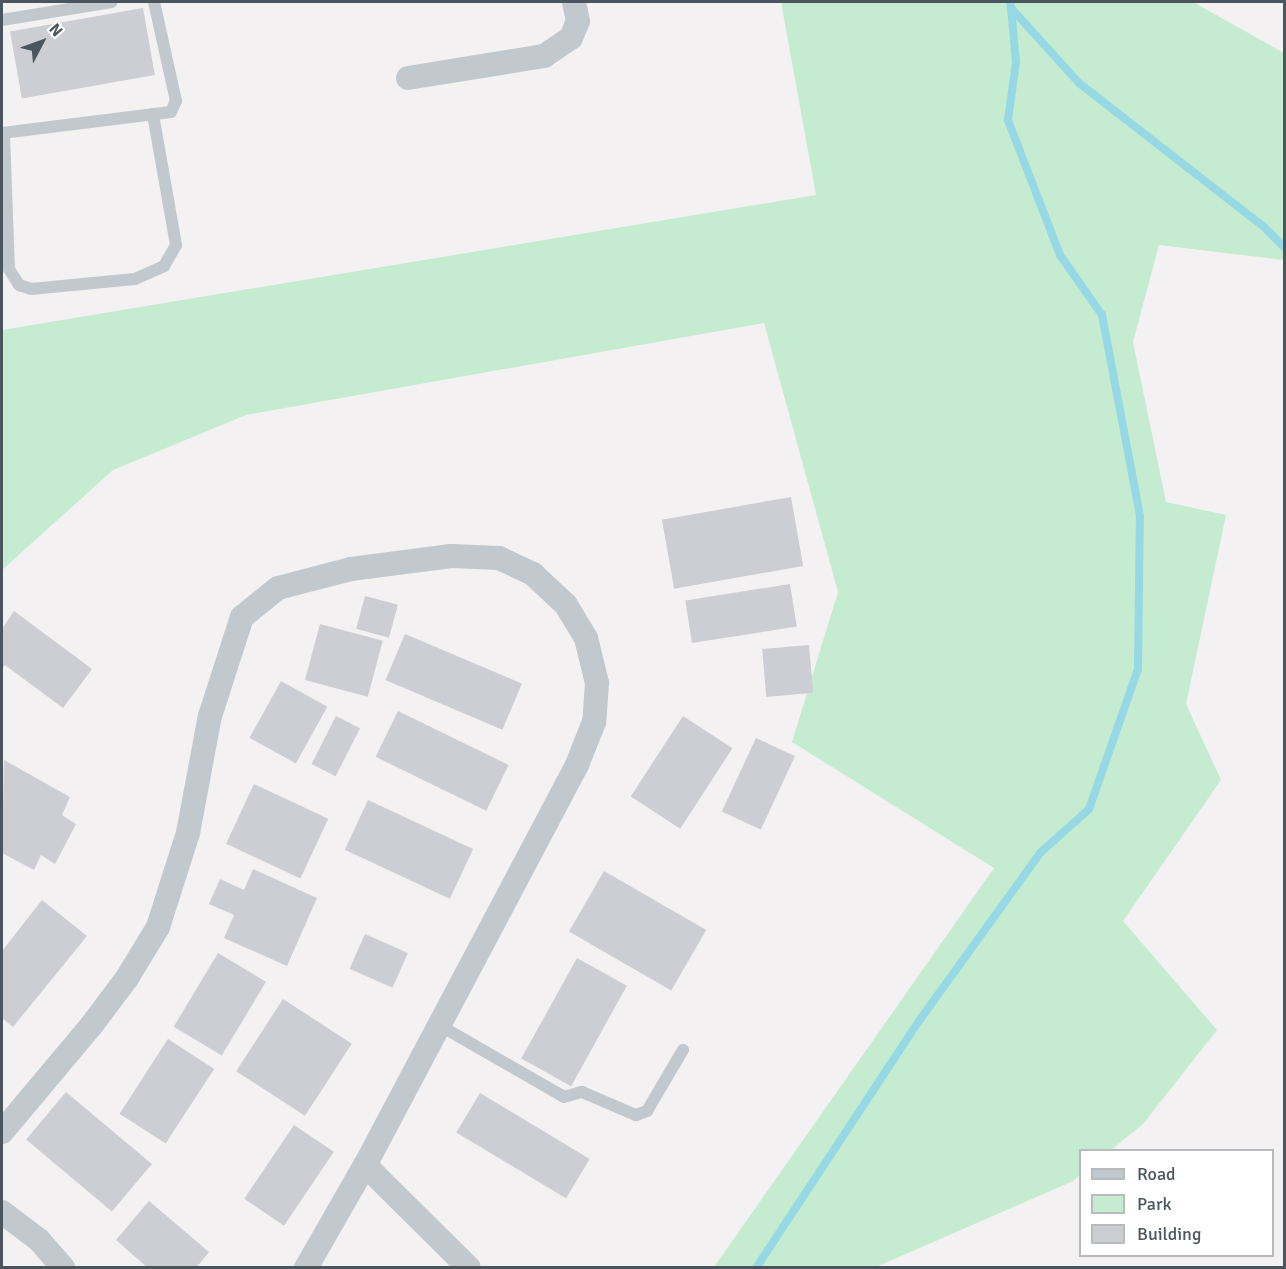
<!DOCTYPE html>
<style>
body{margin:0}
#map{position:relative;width:1286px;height:1269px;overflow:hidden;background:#f3f1f1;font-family:Signika,sans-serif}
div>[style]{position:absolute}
.green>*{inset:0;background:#c5ecd1}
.stream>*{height:8px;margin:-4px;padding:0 4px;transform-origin:4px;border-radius:4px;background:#96d9e4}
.building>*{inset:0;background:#ccced3;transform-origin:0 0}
.service>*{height:12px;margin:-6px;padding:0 6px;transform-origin:6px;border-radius:6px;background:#c1c9ce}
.minor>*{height:24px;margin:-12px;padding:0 12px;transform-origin:12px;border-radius:12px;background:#c1c9ce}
span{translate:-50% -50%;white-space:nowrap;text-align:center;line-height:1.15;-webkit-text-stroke:4.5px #fff;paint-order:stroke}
.frame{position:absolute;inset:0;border:3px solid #4b555d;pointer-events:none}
.legend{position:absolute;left:1079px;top:1149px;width:195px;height:108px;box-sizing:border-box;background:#fff;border:2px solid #b7bbbe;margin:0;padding:8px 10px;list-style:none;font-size:18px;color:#4b555d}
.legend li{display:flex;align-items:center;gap:12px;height:30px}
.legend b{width:30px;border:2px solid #b7bbbe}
.north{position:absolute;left:12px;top:12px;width:60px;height:60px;-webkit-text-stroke:4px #fff;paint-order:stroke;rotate:49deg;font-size:16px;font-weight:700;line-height:24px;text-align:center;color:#4b555d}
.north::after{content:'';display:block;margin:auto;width:21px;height:27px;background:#4b555d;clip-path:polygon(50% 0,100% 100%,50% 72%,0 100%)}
</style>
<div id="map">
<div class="green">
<div style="clip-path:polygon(781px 2px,1193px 2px,1284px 53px,1284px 260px,1159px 245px,1133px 342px,1166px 502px,1226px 515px,1186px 704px,1221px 780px,1123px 921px,1217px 1030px,1143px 1124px,1111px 1150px,1080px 1150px,1080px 1175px,1073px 1181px,876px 1267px,714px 1267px,994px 868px,792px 742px,838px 592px,764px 323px,246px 415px,113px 470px,2px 570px,2px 330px,816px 195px)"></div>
</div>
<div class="stream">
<div style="left:1010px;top:2px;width:6px;rotate:81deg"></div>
<div style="left:1011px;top:8px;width:101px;rotate:47.8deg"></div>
<div style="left:1079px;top:83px;width:233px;rotate:37.9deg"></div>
<div style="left:1263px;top:226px;width:30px;rotate:45deg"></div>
<div style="left:756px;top:1268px;width:296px;rotate:-56.6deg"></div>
<div style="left:919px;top:1021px;width:207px;rotate:-54.2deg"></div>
<div style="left:1040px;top:853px;width:66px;rotate:-41.9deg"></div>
<div style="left:1089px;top:809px;width:148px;rotate:-70.7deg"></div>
<div style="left:1138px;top:669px;width:153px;rotate:-89.3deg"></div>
<div style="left:1140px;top:516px;width:205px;rotate:-100.7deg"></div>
<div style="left:1102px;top:315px;width:73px;rotate:-125deg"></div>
<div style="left:1060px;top:255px;width:145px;rotate:-111.1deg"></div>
<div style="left:1008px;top:120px;width:59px;rotate:-82.1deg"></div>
<div style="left:1016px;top:62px;width:54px;rotate:-95.3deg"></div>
</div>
<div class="building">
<div style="left:143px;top:8px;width:68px;height:135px;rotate:80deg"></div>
<div style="left:791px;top:497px;width:70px;height:131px;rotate:80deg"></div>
<div style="left:790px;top:584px;width:43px;height:106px;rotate:81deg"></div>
<div style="left:365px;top:596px;width:34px;height:34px;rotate:15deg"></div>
<div style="clip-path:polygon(14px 611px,92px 669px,63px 708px,5px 665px,2px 669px,2px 629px)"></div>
<div style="left:320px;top:624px;width:65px;height:58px;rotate:15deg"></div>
<div style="left:405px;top:634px;width:127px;height:50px;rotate:23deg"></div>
<div style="left:809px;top:645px;width:48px;height:47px;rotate:85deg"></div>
<div style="left:281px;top:681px;width:53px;height:65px;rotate:29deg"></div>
<div style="left:398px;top:711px;width:123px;height:51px;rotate:26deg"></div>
<div style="left:336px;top:716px;width:27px;height:54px;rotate:27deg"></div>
<div style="left:683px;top:716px;width:59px;height:96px;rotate:33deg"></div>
<div style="left:756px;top:738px;width:43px;height:81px;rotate:25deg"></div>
<div style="clip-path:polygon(4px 760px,70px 797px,62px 815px,76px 824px,55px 864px,41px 855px,34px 870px,2px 853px)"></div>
<div style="left:254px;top:784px;width:82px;height:66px;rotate:25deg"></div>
<div style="left:368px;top:800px;width:116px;height:55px;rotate:25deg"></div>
<div style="clip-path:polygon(253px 869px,317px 898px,287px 966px,224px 938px,234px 915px,209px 904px,220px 879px,244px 890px)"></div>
<div style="left:604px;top:871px;width:118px;height:70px;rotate:30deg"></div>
<div style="clip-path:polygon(42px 900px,87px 936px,13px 1027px,2px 1018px,2px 951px)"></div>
<div style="left:365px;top:934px;width:47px;height:38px;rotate:24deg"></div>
<div style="left:218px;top:953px;width:56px;height:86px;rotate:31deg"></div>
<div style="left:577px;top:958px;width:57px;height:115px;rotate:29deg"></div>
<div style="left:283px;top:999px;width:82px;height:86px;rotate:33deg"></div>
<div style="left:168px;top:1039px;width:55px;height:89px;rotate:33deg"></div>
<div style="left:66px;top:1092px;width:112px;height:62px;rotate:40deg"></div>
<div style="left:480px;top:1093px;width:128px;height:46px;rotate:31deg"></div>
<div style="left:294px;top:1125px;width:48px;height:89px;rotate:34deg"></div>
<div style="clip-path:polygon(149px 1201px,209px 1252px,196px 1268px,148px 1268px,116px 1240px)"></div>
</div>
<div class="service">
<div style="left:2px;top:20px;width:111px;rotate:-9.3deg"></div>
<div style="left:2px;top:133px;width:170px;rotate:-7.1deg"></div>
<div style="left:171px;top:112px;width:12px;rotate:-66deg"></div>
<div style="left:176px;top:101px;width:101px;rotate:-102.5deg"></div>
<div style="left:4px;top:134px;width:135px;rotate:87.9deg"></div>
<div style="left:9px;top:269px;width:19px;rotate:58deg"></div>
<div style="left:19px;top:285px;width:13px;rotate:18deg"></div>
<div style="left:31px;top:289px;width:104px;rotate:-5.5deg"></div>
<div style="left:135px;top:279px;width:32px;rotate:-24deg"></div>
<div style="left:164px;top:266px;width:24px;rotate:-60deg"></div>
<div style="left:176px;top:245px;width:133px;rotate:-100deg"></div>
<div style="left:439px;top:1025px;width:144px;rotate:29.9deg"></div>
<div style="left:564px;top:1097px;width:19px;rotate:-16deg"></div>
<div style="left:582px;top:1092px;width:59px;rotate:23.1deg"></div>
<div style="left:636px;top:1115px;width:12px;rotate:-20deg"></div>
<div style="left:647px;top:1111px;width:71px;rotate:-59.5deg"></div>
</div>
<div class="minor">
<div style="left:408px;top:78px;width:138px;rotate:-9.2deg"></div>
<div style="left:544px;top:56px;width:32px;rotate:-34deg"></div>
<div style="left:571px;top:38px;width:18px;rotate:-68deg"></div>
<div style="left:578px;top:21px;width:19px;rotate:-102deg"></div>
<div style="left:2px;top:1132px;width:138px;rotate:-50deg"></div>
<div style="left:91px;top:1026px;width:60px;rotate:-53.1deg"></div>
<div style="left:127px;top:978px;width:60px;rotate:-58.7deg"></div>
<div style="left:158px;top:927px;width:99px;rotate:-72.3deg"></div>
<div style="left:188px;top:833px;width:119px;rotate:-79.4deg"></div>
<div style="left:210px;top:716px;width:104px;rotate:-72.1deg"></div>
<div style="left:242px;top:617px;width:46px;rotate:-38.9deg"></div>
<div style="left:278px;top:588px;width:75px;rotate:-14.6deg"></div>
<div style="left:351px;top:569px;width:101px;rotate:-7.4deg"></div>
<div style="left:451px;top:556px;width:48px;rotate:2.4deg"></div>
<div style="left:499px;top:558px;width:38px;rotate:25deg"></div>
<div style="left:533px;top:574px;width:45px;rotate:43.2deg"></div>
<div style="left:566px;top:605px;width:39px;rotate:59deg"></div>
<div style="left:586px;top:638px;width:46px;rotate:76.3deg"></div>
<div style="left:597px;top:683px;width:39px;rotate:94deg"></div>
<div style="left:594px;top:722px;width:46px;rotate:111.6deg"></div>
<div style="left:577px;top:765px;width:453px;rotate:117.9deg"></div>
<div style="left:365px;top:1165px;width:119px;rotate:119.8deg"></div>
<div style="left:365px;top:1165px;width:146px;rotate:44.7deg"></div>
<div style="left:2px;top:1212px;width:46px;rotate:37.1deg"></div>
<div style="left:39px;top:1240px;width:37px;rotate:49deg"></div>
</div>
<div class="frame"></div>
<ul class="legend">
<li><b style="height:8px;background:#c1c9ce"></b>Road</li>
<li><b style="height:16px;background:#c5ecd1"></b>Park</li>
<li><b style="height:16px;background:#ccced3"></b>Building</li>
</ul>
<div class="north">N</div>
</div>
